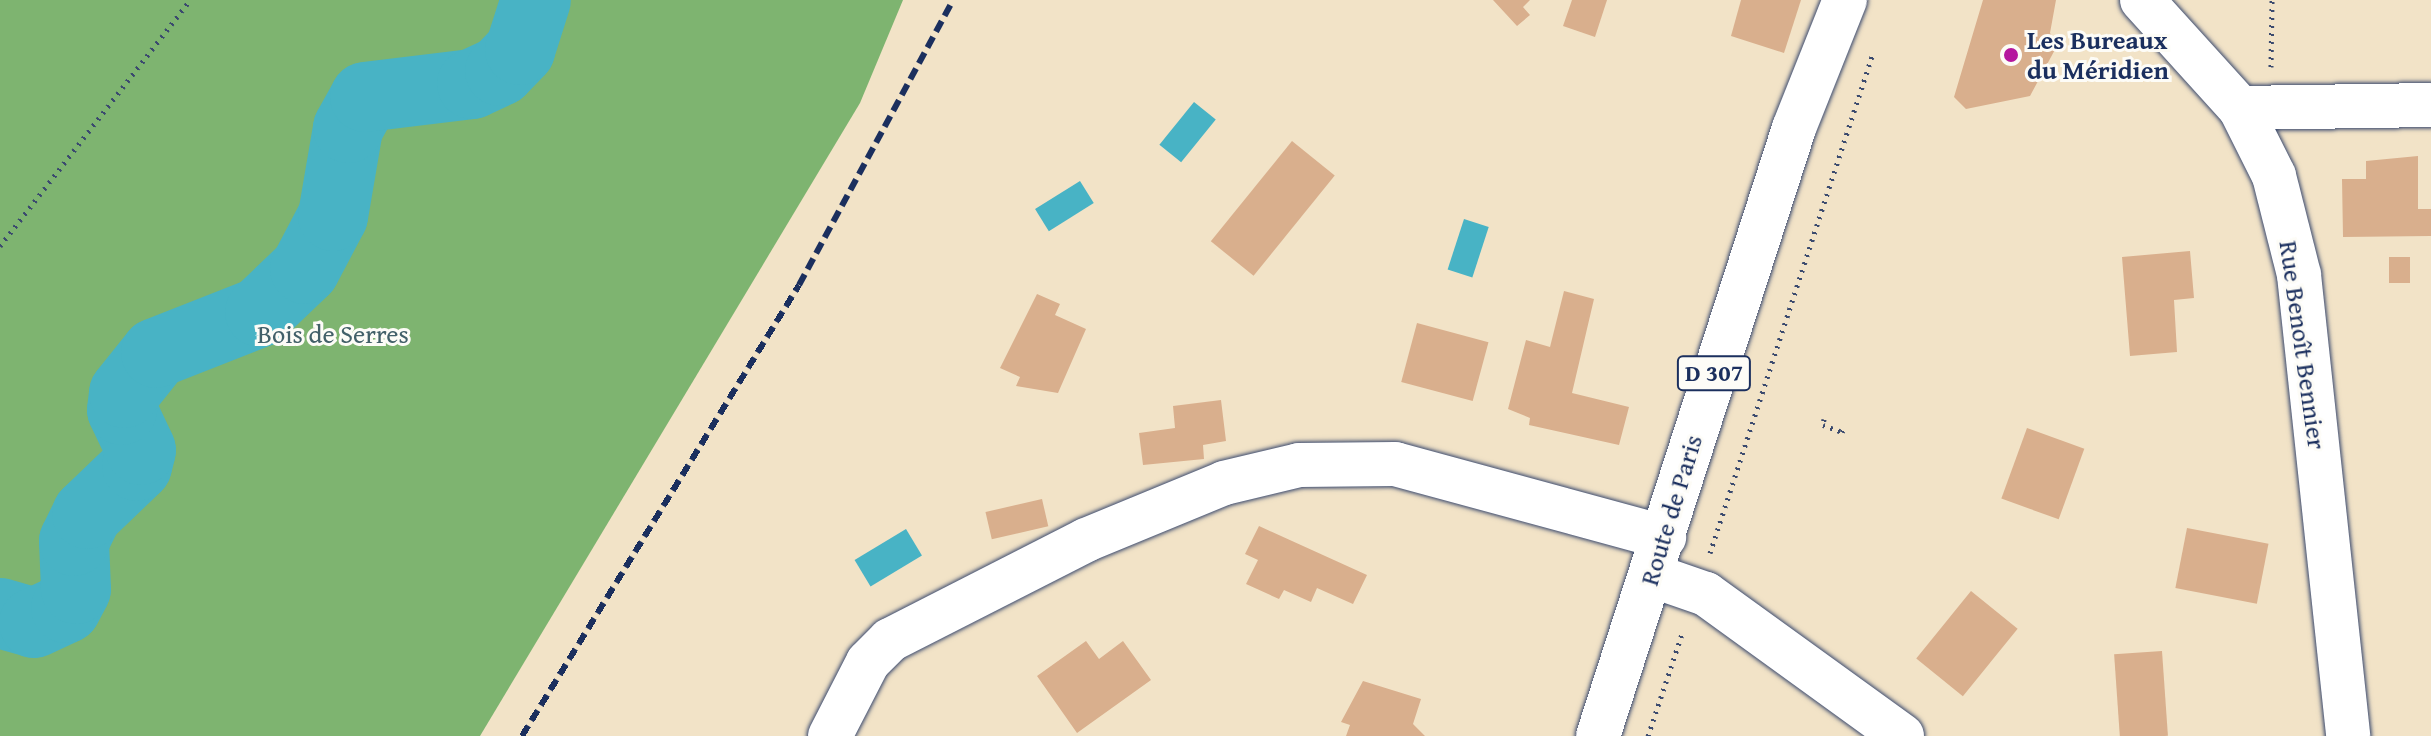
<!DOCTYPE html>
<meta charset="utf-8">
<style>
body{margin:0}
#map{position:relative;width:2431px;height:736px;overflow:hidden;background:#f2e3c7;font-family:"Gentium Book Plus",serif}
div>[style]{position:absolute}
.forest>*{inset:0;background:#7eb470}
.water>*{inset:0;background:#48b3c5;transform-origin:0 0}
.river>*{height:70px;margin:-35px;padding:0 35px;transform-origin:35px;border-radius:35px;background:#48b3c5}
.building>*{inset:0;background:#d9af8d;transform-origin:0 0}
.path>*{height:5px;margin-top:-2.5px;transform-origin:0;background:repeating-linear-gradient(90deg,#3b4a6e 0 2px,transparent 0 8px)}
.roads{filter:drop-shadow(0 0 2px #3b4a6e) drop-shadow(0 0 2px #3b4a6e)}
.minor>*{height:44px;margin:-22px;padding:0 22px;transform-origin:22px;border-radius:22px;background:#fff}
.major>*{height:44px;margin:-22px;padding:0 22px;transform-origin:22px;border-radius:22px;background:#fff}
.rail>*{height:6px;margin-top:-3px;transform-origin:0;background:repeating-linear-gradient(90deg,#1b2f5e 0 12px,transparent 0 18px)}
.dots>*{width:22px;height:22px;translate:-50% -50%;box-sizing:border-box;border:4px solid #fdfcf7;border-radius:50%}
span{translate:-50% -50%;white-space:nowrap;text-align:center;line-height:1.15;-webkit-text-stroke:6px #fdfcf7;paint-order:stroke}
.shield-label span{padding:2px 6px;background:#fdfcf7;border:2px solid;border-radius:6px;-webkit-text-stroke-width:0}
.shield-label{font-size:24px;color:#1b2f5e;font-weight:700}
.poi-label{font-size:26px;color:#1b2f5e;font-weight:700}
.left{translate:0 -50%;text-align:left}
.park-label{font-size:26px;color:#426069}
.street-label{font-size:26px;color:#1b2f5e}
</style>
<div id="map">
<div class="forest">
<div style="clip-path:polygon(0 0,903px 0,860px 103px,480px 736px,0 736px)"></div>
</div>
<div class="water">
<div style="left:1194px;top:102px;width:28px;height:55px;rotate:39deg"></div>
<div style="left:1080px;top:181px;width:26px;height:53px;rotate:58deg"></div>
<div style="left:1464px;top:219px;width:26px;height:53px;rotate:18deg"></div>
<div style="left:906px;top:529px;width:31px;height:60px;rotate:59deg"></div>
</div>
<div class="river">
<div style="left:0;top:613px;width:35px;rotate:16deg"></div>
<div style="left:34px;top:623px;width:35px;rotate:-25deg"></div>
<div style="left:66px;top:608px;width:21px;rotate:-62deg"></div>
<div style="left:76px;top:589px;width:48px;rotate:-92.4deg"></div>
<div style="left:74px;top:541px;width:30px;rotate:-64deg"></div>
<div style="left:87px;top:514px;width:69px;rotate:-43.8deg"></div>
<div style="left:137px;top:466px;width:16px;rotate:-76deg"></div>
<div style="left:141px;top:450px;width:44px;rotate:-115.4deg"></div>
<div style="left:122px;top:410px;width:17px;rotate:-83deg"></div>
<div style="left:124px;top:393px;width:51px;rotate:-51.3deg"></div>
<div style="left:156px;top:353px;width:112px;rotate:-21.5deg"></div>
<div style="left:260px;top:312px;width:62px;rotate:-43.7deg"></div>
<div style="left:305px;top:269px;width:60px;rotate:-62.2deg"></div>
<div style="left:333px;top:216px;width:89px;rotate:-80.3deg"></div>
<div style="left:348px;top:128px;width:35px;rotate:-61deg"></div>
<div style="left:365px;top:97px;width:108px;rotate:-6.9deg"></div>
<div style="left:472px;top:84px;width:31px;rotate:-25deg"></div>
<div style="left:500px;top:71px;width:29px;rotate:-46deg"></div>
<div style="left:520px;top:50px;width:52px;rotate:-72.3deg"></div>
</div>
<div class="building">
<div style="clip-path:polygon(1493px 0,1530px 0,1523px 7px,1530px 15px,1517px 26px)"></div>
<div style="clip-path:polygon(1572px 0,1607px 0,1595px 37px,1563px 26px)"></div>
<div style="clip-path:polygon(1741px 0,1801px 0,1784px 53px,1731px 36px)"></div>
<div style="clip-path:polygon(1983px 0,2056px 0,2050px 33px,2058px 44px,2030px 96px,1966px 109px,1954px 97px)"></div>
<div style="left:1292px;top:141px;width:55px;height:129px;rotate:39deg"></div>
<div style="clip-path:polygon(2418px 156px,2418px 209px,2431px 209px,2431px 236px,2343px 237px,2342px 179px,2366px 179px,2366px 161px)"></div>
<div style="clip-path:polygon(2190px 251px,2194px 298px,2174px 300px,2177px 352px,2130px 356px,2122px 257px)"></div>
<div style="left:2389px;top:257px;width:21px;height:26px"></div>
<div style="clip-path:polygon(1564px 291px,1594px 299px,1572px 393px,1629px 407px,1619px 445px,1529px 425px,1530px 418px,1508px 409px,1526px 340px,1550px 347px)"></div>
<div style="clip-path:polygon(1037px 294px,1060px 304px,1055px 315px,1086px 329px,1058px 393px,1016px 386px,1020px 377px,1000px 368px)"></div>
<div style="left:1417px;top:323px;width:74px;height:61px;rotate:15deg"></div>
<div style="clip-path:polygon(1221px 400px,1226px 441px,1203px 445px,1204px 459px,1143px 465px,1139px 433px,1175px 428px,1173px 406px)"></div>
<div style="left:2027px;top:428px;width:61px;height:75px;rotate:20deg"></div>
<div style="left:1042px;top:499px;width:28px;height:58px;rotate:77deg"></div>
<div style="clip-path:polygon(1259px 526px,1367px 575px,1353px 604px,1317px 588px,1311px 602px,1284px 590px,1279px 599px,1246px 584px,1258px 560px,1245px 554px)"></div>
<div style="left:2187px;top:528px;width:83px;height:61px;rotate:11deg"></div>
<div style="left:1971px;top:591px;width:60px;height:87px;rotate:39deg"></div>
<div style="clip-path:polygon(1086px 641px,1099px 659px,1123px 641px,1151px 680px,1077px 733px,1037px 676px)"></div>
<div style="left:2162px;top:651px;width:85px;height:48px;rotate:86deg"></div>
<div style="clip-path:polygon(1363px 681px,1421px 699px,1413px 724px,1425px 736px,1346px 736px,1350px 725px,1341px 722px)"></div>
</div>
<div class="path">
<div style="left:2271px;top:67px;width:67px;rotate:-89.1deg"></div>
<div style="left:0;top:246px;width:311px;rotate:-52.3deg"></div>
<div style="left:1824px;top:419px;width:6px;rotate:99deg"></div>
<div style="left:1823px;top:425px;width:20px;rotate:20deg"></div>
<div style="left:1842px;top:432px;width:7px;rotate:-63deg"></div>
<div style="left:1710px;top:553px;width:526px;rotate:-71.94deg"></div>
<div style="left:1648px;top:736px;width:111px;rotate:-71.6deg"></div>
</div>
<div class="roads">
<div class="minor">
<div style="left:2142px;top:0;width:146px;rotate:47.8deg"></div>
<div style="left:2240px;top:108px;width:76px;rotate:63.4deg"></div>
<div style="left:2274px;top:176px;width:102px;rotate:75.8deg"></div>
<div style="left:2299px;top:275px;width:464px;rotate:83.9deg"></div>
<div style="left:2240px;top:108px;width:191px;rotate:-0.9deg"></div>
<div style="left:1651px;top:575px;width:58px;rotate:19.1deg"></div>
<div style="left:1706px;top:594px;width:242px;rotate:35.9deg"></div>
<div style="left:830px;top:736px;width:83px;rotate:-62.8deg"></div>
<div style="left:868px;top:662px;width:31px;rotate:-45deg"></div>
<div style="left:890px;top:640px;width:220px;rotate:-27deg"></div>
<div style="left:1086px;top:540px;width:149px;rotate:-22.4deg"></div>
<div style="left:1224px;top:483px;width:77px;rotate:-13.5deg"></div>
<div style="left:1299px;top:465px;width:96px;rotate:-0.6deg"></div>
<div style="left:1395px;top:464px;width:279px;rotate:15.2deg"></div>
</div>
<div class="major">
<div style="left:1598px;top:736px;width:639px;rotate:-72.13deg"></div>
<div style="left:1794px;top:128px;width:138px;rotate:-68.3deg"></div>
</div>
</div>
<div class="rail">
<div style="left:522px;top:736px;width:529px;rotate:-58.44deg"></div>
<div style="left:799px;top:285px;width:324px;rotate:-61.6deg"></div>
</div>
<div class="dots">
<div style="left:2011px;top:55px;background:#b5179e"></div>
</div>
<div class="shield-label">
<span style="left:1714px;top:373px">D 307</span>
</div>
<div class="poi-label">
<span class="left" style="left:2027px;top:55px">Les Bureaux<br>du Méridien</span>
</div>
<div class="park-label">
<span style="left:333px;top:334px">Bois de Serres</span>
</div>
<div class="street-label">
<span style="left:2303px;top:345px;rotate:82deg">Rue Benoît Bennier</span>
<span style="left:1671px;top:510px;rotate:-73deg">Route de Paris</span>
</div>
</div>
